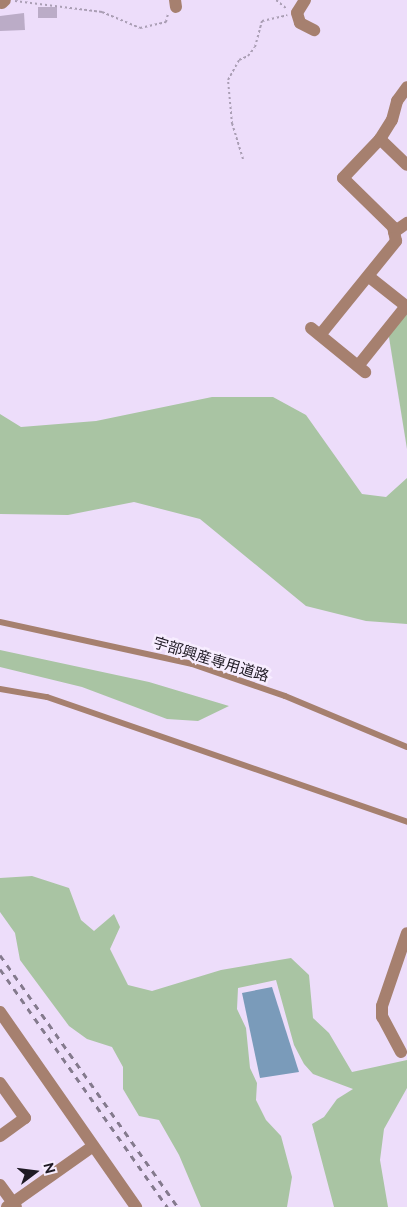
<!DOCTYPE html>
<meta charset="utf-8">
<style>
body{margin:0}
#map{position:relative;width:407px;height:1207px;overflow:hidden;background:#edddfa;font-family:Raleway,"Noto Sans JP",sans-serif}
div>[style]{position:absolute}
.green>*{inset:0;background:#a9c4a3}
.water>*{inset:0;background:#7a9bba}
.building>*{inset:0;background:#bbacc7;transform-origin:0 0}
.path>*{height:2px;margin-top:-1px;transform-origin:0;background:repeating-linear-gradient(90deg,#aa9eb4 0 2.5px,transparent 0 5px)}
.service>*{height:6px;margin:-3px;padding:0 3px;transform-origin:3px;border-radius:3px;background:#a6806f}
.minor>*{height:12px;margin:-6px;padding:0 6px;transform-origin:6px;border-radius:6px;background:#a6806f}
.tertiary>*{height:12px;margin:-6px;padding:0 6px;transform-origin:6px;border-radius:6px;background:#a6806f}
.rail>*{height:3px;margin-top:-1.5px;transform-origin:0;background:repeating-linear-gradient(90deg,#847a8d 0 6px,transparent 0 12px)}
span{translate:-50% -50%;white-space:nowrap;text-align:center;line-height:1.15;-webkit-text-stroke:5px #f7edff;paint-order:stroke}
.street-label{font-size:15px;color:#1f1a24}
.north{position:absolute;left:10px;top:1147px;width:50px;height:50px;-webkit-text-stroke:4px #f7edff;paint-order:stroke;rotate:75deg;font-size:14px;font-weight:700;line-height:20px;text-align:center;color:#1f1a24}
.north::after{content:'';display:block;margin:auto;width:18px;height:22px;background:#1f1a24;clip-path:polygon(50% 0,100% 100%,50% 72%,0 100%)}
</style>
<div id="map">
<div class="green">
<div style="clip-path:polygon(407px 299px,407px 449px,387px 325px)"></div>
<div style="clip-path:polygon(212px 397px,273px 397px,306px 415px,362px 494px,386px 497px,407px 478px,407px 624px,366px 621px,306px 606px,200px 519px,134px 502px,68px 515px,0 514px,0 414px,21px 427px,96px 421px)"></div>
<div style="clip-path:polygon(0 650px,149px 682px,229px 706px,198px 721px,167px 719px,82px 687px,0 667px)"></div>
<div style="clip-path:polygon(32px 876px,69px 888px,81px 920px,94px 931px,114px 914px,120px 927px,110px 949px,128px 985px,152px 991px,221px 970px,291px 958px,309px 975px,313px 1018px,329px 1033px,352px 1072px,407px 1060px,407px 1088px,384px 1129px,380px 1160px,388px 1207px,334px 1207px,312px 1124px,324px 1117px,337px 1099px,353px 1089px,313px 1074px,304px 1064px,294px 1045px,276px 980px,238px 988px,237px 1009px,246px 1028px,250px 1068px,257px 1083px,256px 1100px,266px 1120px,281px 1136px,292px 1177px,287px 1207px,201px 1207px,179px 1155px,159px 1120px,139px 1116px,123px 1089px,123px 1067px,112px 1047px,87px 1039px,69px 1026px,20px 960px,15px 933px,0 912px,0 878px)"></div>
</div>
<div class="water">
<div style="clip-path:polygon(272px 987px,299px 1072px,260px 1078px,242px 993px)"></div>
</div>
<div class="building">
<div style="left:38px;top:7px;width:19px;height:11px"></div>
<div style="clip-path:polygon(24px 13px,25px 30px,0 31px,0 16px)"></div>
</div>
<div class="path">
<div style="left:276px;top:0;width:13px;rotate:39deg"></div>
<div style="left:15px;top:1px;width:88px;rotate:7.2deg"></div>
<div style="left:102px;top:12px;width:41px;rotate:22.8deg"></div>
<div style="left:140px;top:28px;width:27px;rotate:-13deg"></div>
<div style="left:166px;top:22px;width:8px;rotate:-76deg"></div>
<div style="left:243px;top:159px;width:37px;rotate:-107deg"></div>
<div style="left:232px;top:124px;width:44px;rotate:-95.2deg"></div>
<div style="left:228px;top:80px;width:23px;rotate:-61deg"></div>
<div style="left:239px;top:60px;width:10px;rotate:-24deg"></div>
<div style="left:248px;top:56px;width:11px;rotate:-52deg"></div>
<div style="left:255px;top:47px;width:27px;rotate:-75deg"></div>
<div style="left:262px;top:21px;width:26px;rotate:-13deg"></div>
</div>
<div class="service">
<div style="left:0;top:622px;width:197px;rotate:12.3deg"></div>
<div style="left:192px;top:664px;width:98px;rotate:19deg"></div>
<div style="left:285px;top:696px;width:132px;rotate:22.7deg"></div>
<div style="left:0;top:689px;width:48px;rotate:9.7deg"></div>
<div style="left:47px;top:697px;width:381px;rotate:19.1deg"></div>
</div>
<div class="minor">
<div style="left:175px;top:0;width:7px;rotate:82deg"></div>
<div style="left:305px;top:0;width:15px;rotate:122deg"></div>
<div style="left:297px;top:13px;width:10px;rotate:73deg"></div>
<div style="left:300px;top:23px;width:16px;rotate:27deg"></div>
<div style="left:2px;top:3px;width:4px;rotate:-45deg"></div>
<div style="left:380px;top:139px;width:37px;rotate:44deg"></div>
<div style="left:394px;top:232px;width:16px;rotate:-35deg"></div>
<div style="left:311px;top:328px;width:70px;rotate:39.2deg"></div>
<div style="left:320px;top:335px;width:121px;rotate:-51deg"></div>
<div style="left:396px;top:241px;width:14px;rotate:-102deg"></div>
<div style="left:393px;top:227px;width:70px;rotate:-135.6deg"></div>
<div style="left:343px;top:178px;width:54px;rotate:-46.5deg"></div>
<div style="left:380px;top:139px;width:22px;rotate:-58deg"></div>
<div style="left:392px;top:120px;width:20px;rotate:-75deg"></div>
<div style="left:397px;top:101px;width:17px;rotate:-54deg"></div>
<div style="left:358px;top:366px;width:77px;rotate:-51.3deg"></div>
<div style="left:406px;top:306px;width:48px;rotate:-141.7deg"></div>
<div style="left:401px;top:1052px;width:40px;rotate:-118deg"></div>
<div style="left:382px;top:1017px;width:11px;rotate:-90deg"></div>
<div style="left:382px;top:1006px;width:77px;rotate:-71.1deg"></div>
<div style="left:0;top:1083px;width:43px;rotate:54.5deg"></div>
<div style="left:25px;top:1118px;width:31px;rotate:144deg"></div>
<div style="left:0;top:1185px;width:27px;rotate:54deg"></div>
</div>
<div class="tertiary">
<div style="left:0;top:1012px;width:238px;rotate:55.1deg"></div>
<div style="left:7px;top:1207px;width:105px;rotate:-35.3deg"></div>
</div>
<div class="rail">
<div style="left:0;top:955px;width:309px;rotate:54.8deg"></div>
<div style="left:0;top:969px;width:291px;rotate:54.9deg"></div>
</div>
<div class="street-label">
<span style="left:211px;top:660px;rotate:17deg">宇部興産専用道路</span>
</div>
<div class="north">N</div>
</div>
